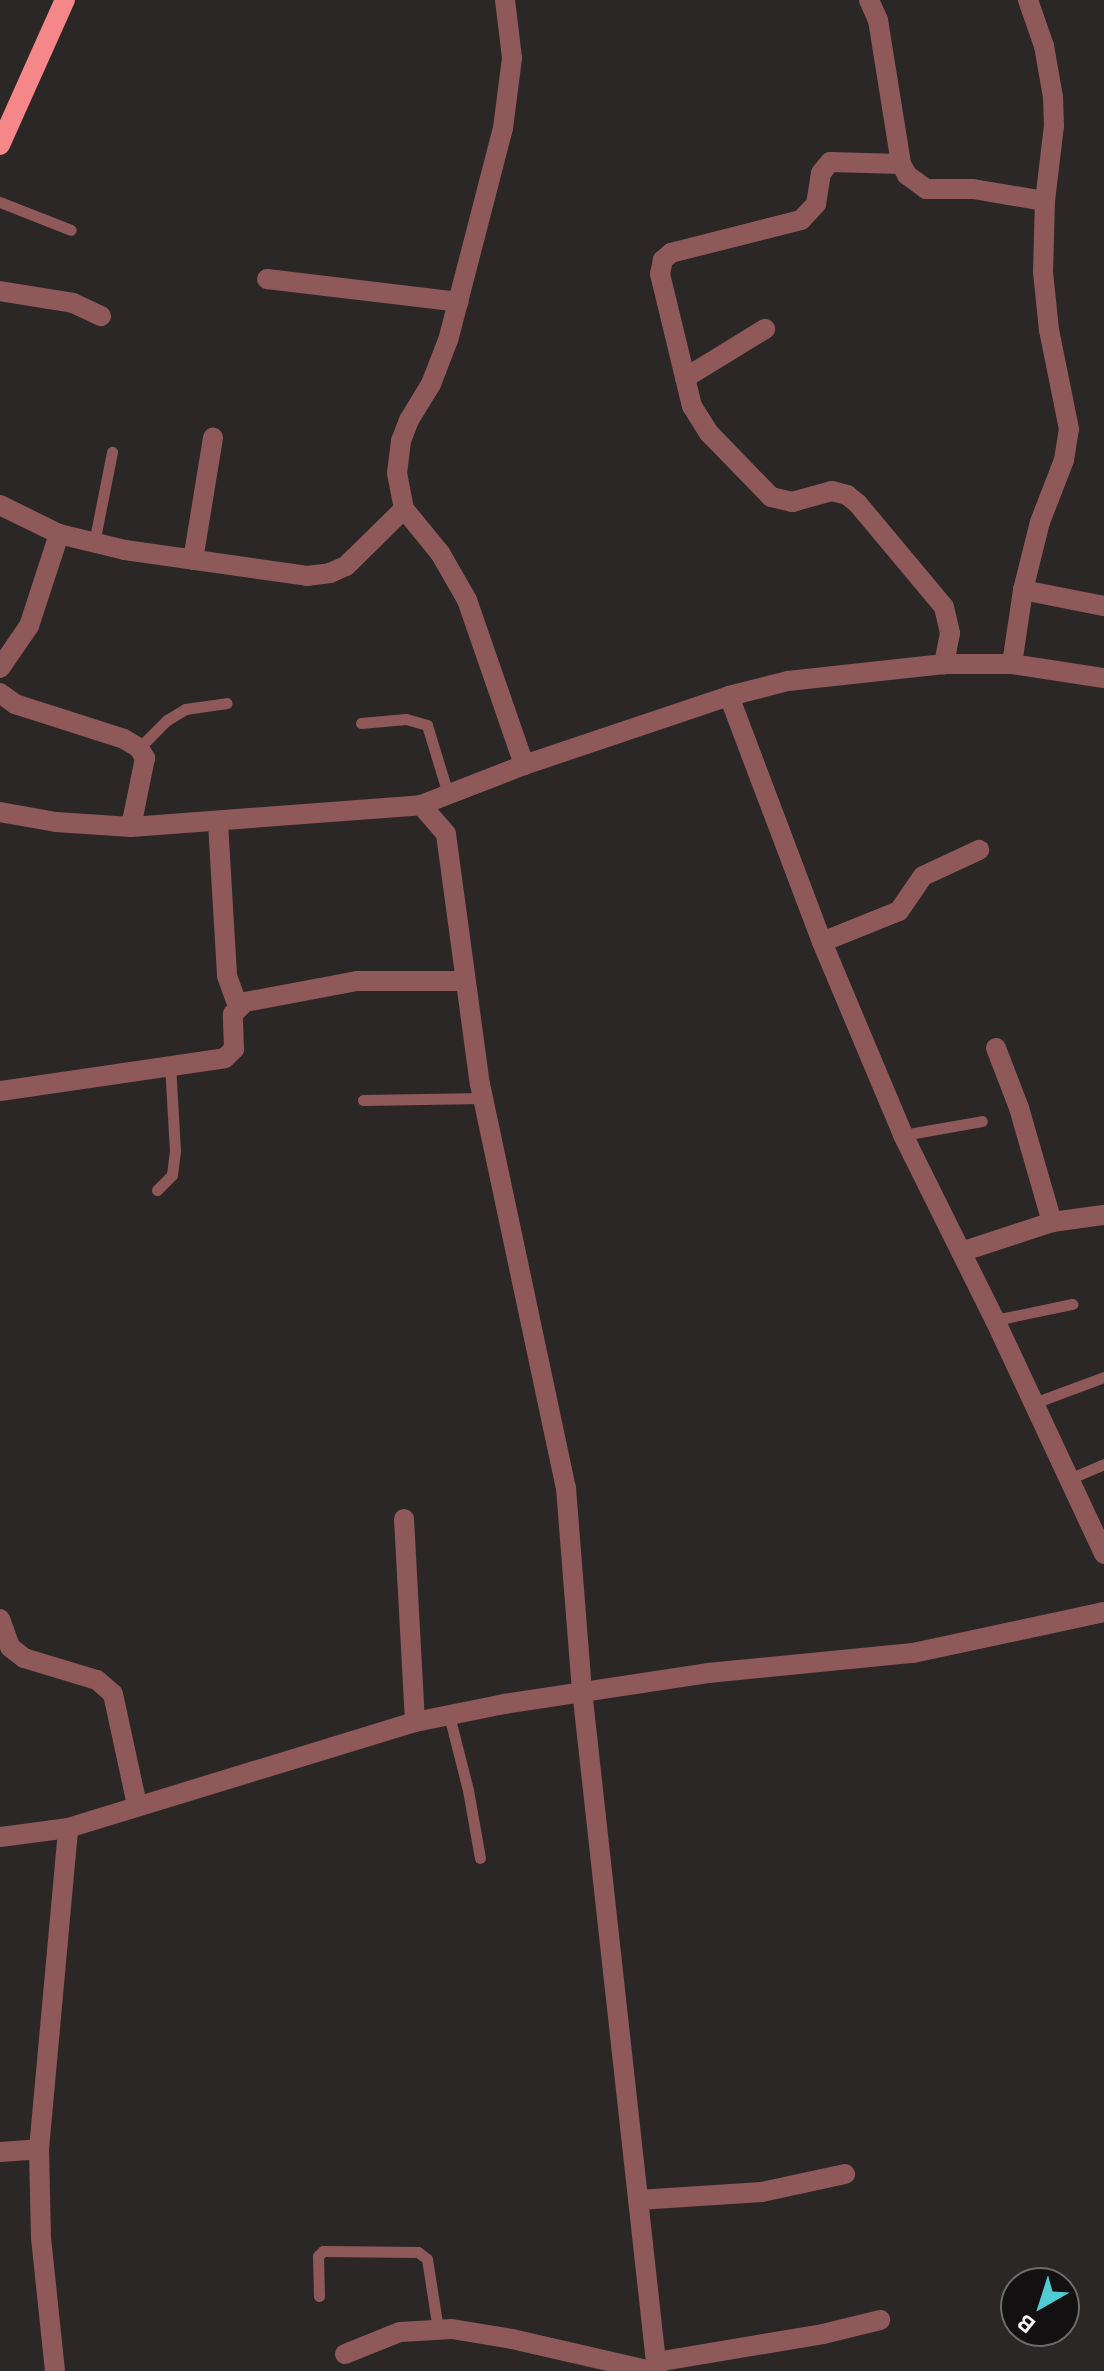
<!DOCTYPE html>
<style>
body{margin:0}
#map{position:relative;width:1104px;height:2371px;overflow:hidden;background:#2c2727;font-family:Raleway,sans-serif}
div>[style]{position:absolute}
.service>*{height:11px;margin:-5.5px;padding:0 5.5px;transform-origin:5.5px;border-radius:5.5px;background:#8f5959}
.minor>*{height:20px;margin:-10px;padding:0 10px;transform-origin:10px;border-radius:10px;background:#8f5959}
.primary>*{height:20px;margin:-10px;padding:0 10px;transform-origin:10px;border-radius:10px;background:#f68788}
span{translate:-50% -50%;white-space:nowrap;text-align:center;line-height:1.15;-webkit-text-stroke:6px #121010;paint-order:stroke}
.north{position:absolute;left:1000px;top:2267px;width:80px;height:80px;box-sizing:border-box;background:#121010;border:2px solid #6d6b6b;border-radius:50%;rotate:219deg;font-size:22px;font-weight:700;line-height:32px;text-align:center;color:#f6f3f3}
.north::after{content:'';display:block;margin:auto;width:28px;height:36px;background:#51ccd3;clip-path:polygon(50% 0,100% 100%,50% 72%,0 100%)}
</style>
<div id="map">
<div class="service">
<div style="left:0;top:202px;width:76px;rotate:21.5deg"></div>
<div style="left:94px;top:543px;width:93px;rotate:-78.8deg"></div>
<div style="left:361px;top:723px;width:45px;rotate:-5.1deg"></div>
<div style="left:406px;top:719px;width:22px;rotate:16deg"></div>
<div style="left:427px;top:725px;width:72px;rotate:73.1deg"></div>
<div style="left:139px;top:748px;width:40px;rotate:-45deg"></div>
<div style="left:167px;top:720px;width:21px;rotate:-31deg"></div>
<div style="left:185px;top:709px;width:42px;rotate:-8.1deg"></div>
<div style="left:363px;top:1100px;width:120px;rotate:-1deg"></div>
<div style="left:903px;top:1135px;width:80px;rotate:-10deg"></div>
<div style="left:157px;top:1190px;width:21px;rotate:-45deg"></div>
<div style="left:172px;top:1175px;width:24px;rotate:-83deg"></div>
<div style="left:175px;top:1151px;width:86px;rotate:-93.3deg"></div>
<div style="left:995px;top:1320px;width:79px;rotate:-11.7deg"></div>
<div style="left:1034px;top:1403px;width:75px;rotate:-20.4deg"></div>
<div style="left:1069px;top:1479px;width:38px;rotate:-23deg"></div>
<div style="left:449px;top:1715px;width:77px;rotate:75.8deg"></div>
<div style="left:468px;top:1790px;width:69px;rotate:80deg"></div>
<div style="left:319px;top:2296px;width:40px;rotate:-91.4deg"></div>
<div style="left:318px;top:2256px;width:7px;rotate:-45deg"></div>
<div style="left:323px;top:2251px;width:95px;rotate:0.6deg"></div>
<div style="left:418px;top:2252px;width:11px;rotate:38deg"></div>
<div style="left:427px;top:2259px;width:71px;rotate:81.1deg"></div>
</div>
<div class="minor">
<div style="left:505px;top:0;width:58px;rotate:83.1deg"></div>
<div style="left:512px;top:58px;width:71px;rotate:97.3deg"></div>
<div style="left:503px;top:128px;width:219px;rotate:104.5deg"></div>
<div style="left:448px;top:340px;width:47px;rotate:111.1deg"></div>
<div style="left:431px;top:384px;width:42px;rotate:121.4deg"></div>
<div style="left:409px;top:420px;width:22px;rotate:111deg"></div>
<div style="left:401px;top:441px;width:32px;rotate:97deg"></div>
<div style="left:397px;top:473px;width:37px;rotate:79deg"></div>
<div style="left:404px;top:509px;width:57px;rotate:50.7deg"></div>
<div style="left:440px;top:553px;width:54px;rotate:60.1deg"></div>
<div style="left:467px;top:600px;width:175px;rotate:70.9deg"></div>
<div style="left:869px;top:0;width:22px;rotate:66deg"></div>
<div style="left:878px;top:20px;width:146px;rotate:80.9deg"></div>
<div style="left:901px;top:164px;width:13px;rotate:61deg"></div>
<div style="left:907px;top:175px;width:24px;rotate:36deg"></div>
<div style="left:926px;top:189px;width:47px"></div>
<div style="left:973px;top:189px;width:73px;rotate:9.5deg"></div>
<div style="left:901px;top:164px;width:71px;rotate:-178.4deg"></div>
<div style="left:830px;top:162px;width:14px;rotate:129deg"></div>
<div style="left:821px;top:173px;width:31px;rotate:99deg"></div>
<div style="left:816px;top:204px;width:22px;rotate:133deg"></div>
<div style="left:801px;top:220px;width:134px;rotate:165.8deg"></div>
<div style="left:671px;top:253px;width:11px;rotate:139deg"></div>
<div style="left:663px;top:260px;width:14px;rotate:102deg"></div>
<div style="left:660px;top:274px;width:136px;rotate:76.4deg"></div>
<div style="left:692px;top:406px;width:32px;rotate:58deg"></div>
<div style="left:709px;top:433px;width:89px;rotate:45.9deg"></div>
<div style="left:771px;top:497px;width:22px;rotate:13deg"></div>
<div style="left:792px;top:502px;width:41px;rotate:-15.4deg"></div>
<div style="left:832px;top:491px;width:16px;rotate:15deg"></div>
<div style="left:847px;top:495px;width:14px;rotate:39deg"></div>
<div style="left:858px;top:504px;width:134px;rotate:50.1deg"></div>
<div style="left:944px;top:607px;width:27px;rotate:77deg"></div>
<div style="left:950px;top:633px;width:32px;rotate:101deg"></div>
<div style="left:267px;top:279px;width:193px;rotate:6.8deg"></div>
<div style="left:0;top:291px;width:74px;rotate:9.3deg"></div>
<div style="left:73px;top:303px;width:31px;rotate:25deg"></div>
<div style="left:685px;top:378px;width:94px;rotate:-31.5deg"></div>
<div style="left:0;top:505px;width:66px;rotate:26.2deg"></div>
<div style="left:59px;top:534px;width:68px;rotate:13.6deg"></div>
<div style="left:125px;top:550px;width:184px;rotate:8.1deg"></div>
<div style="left:307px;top:576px;width:23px;rotate:-7deg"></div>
<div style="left:330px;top:573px;width:17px;rotate:-24deg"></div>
<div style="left:346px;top:566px;width:81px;rotate:-44.5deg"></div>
<div style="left:193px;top:560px;width:124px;rotate:-80.7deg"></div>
<div style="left:1023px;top:590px;width:83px;rotate:11.2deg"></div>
<div style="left:1012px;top:664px;width:75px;rotate:-81.5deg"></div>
<div style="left:1023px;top:590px;width:70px;rotate:-76deg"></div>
<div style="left:1040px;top:522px;width:66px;rotate:-68.8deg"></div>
<div style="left:1064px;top:460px;width:31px;rotate:-81deg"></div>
<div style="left:1069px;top:429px;width:101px;rotate:-101.4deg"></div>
<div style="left:1049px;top:330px;width:58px;rotate:-95.9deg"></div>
<div style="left:1043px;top:272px;width:71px;rotate:-88.4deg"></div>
<div style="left:1045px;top:201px;width:76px;rotate:-83.2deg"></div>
<div style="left:1054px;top:126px;width:29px;rotate:-92deg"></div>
<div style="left:1053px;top:97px;width:52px;rotate:-100deg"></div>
<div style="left:1044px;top:46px;width:49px;rotate:-109.2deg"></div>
<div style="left:0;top:668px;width:51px;rotate:-55.4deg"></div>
<div style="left:29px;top:626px;width:97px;rotate:-71.9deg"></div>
<div style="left:0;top:693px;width:19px;rotate:36deg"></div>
<div style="left:15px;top:704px;width:114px;rotate:17.8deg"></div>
<div style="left:124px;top:739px;width:17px;rotate:31deg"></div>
<div style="left:139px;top:748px;width:12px;rotate:59deg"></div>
<div style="left:145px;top:758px;width:70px;rotate:101.5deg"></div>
<div style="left:729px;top:696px;width:263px;rotate:69.3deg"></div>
<div style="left:822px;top:942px;width:209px;rotate:67.2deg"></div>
<div style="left:903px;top:1135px;width:207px;rotate:63.6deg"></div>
<div style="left:995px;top:1320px;width:258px;rotate:65deg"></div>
<div style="left:421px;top:805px;width:38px;rotate:49deg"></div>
<div style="left:446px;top:834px;width:252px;rotate:82.3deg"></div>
<div style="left:480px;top:1084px;width:413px;rotate:78deg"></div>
<div style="left:566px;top:1488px;width:203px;rotate:85.5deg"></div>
<div style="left:582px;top:1690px;width:685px;rotate:83.72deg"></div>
<div style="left:0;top:812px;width:57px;rotate:10.1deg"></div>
<div style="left:56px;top:822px;width:75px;rotate:3.8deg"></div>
<div style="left:131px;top:827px;width:291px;rotate:-4.3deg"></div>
<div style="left:421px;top:805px;width:110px;rotate:-21.2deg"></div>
<div style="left:524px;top:765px;width:216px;rotate:-18.6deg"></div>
<div style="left:729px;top:696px;width:61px;rotate:-14.3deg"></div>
<div style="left:788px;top:681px;width:157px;rotate:-6.2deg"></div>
<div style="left:944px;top:664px;width:68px"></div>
<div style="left:1012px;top:664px;width:93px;rotate:8.7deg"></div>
<div style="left:218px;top:823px;width:153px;rotate:86.6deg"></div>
<div style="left:227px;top:976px;width:32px;rotate:70deg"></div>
<div style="left:822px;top:942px;width:83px;rotate:-21.9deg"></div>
<div style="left:899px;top:911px;width:42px;rotate:-55.6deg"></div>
<div style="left:923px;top:876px;width:62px;rotate:-24.9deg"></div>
<div style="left:996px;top:1048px;width:64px;rotate:69deg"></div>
<div style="left:1019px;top:1108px;width:119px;rotate:73.9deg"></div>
<div style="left:0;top:1091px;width:227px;rotate:-8.3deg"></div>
<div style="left:225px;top:1058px;width:13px;rotate:-45deg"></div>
<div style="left:234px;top:1049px;width:35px;rotate:-92deg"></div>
<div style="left:233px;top:1014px;width:17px;rotate:-45deg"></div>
<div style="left:245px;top:1002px;width:114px;rotate:-10.6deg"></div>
<div style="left:357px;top:981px;width:106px"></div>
<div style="left:961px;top:1252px;width:96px;rotate:-18.2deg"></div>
<div style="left:1052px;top:1222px;width:52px;rotate:-7.7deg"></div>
<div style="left:404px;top:1519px;width:203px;rotate:86.9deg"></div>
<div style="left:0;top:1619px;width:30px;rotate:70deg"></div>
<div style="left:10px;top:1647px;width:18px;rotate:38deg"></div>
<div style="left:24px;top:1658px;width:76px;rotate:16.8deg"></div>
<div style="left:97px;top:1680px;width:21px;rotate:41deg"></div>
<div style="left:113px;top:1694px;width:114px;rotate:77.8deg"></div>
<div style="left:0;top:1837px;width:69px;rotate:-7.5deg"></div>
<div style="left:68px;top:1828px;width:363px;rotate:-17deg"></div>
<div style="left:415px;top:1722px;width:91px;rotate:-11.4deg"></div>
<div style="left:504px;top:1704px;width:206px;rotate:-8.6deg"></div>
<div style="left:708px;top:1673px;width:206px;rotate:-5.6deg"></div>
<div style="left:913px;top:1653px;width:195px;rotate:-12.1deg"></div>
<div style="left:0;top:2152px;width:39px;rotate:-4deg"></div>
<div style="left:638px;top:2200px;width:124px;rotate:-3.7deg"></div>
<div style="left:762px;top:2192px;width:85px;rotate:-12.2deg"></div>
<div style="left:345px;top:2354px;width:59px;rotate:-21.8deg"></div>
<div style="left:400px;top:2332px;width:52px;rotate:-3.3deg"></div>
<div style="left:452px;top:2329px;width:61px;rotate:9.5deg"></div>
<div style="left:512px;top:2339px;width:144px;rotate:12.9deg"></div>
<div style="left:656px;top:2362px;width:169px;rotate:-9.5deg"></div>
<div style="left:823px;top:2334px;width:59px;rotate:-13.8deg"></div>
<div style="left:55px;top:2371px;width:134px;rotate:-96deg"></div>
<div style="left:41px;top:2238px;width:89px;rotate:-91.3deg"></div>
<div style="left:39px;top:2149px;width:322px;rotate:-84.8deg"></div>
</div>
<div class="primary">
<div style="left:0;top:145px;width:159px;rotate:-65.9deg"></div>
</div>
<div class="north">B</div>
</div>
